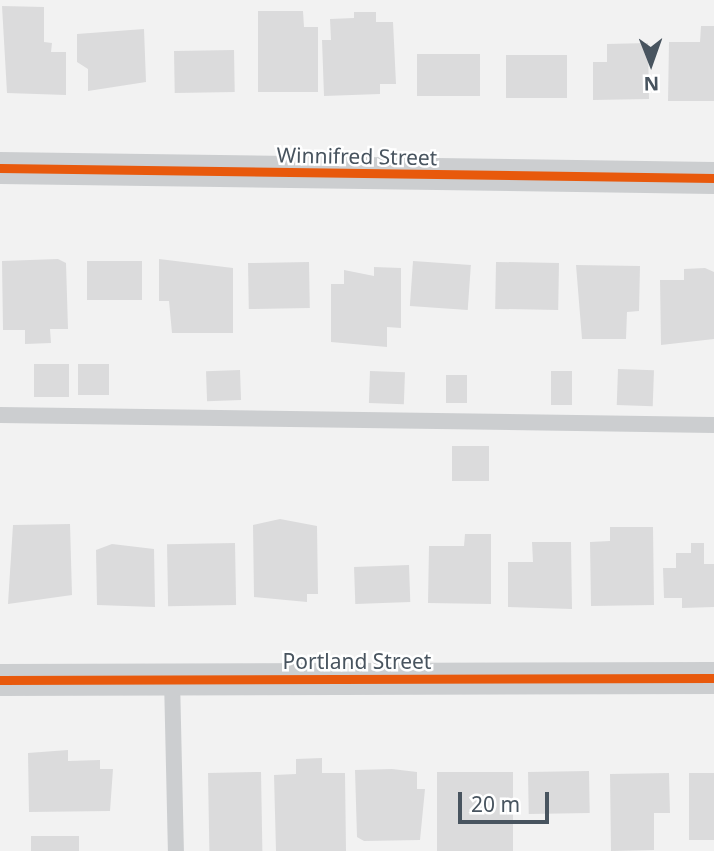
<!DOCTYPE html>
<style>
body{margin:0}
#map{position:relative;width:714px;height:851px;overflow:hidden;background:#f2f2f2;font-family:"Noto Sans",sans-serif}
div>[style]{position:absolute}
.building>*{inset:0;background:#dbdbdc;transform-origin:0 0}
.lane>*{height:16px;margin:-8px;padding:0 8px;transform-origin:8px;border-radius:8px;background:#ccced0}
.street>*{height:32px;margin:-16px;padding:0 16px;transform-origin:16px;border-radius:16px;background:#ccced0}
.cycleway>*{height:9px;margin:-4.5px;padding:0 4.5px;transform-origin:4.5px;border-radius:4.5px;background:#e8590c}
span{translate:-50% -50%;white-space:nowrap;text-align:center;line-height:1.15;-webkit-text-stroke:5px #fff;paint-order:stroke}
.street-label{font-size:21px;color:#48545f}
.north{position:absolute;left:616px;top:28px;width:70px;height:70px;-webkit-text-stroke:5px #fff;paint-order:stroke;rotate:179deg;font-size:19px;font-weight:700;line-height:28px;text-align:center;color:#48545f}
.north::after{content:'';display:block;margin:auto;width:24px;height:32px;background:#48545f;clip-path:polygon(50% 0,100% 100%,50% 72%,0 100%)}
.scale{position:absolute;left:458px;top:792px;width:91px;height:32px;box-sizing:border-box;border:4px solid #48545f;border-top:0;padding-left:9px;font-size:21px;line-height:24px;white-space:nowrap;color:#48545f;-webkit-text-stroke:5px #fff;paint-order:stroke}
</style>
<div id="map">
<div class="building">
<div style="clip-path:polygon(2px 6px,44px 7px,44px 42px,52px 43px,51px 52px,66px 52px,66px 95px,7px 93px)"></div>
<div style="clip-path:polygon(258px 11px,303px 11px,304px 27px,318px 27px,318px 92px,258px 92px)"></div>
<div style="clip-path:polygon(354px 12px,376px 12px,376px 22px,393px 22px,396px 84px,380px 84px,380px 94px,324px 96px,322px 40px,331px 40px,330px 19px,354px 18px)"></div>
<div style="clip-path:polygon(701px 26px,714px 26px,714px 101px,668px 101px,669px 42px,700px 42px)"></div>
<div style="clip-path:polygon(144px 29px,146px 82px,88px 91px,88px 69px,77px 62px,77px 34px)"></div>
<div style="clip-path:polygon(648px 43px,649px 99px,593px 100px,593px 62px,607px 62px,607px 44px)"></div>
<div style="left:234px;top:50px;width:42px;height:60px;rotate:89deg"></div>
<div style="left:417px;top:54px;width:63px;height:42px"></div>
<div style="left:506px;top:55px;width:61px;height:43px"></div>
<div style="clip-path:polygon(58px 259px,66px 263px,68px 329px,50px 329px,51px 343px,25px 344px,25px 330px,3px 330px,2px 261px)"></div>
<div style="clip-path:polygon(159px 259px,233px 268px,233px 333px,172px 333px,169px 301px,159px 301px)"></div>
<div style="left:142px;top:261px;width:39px;height:55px;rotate:90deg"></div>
<div style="left:413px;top:261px;width:58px;height:45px;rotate:4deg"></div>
<div style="left:309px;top:262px;width:46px;height:61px;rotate:89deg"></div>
<div style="left:559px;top:263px;width:47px;height:63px;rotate:91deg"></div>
<div style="clip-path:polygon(576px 265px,640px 266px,639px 311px,627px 312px,626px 339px,582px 339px)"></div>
<div style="clip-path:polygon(374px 267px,401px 268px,401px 328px,387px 327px,387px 347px,331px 342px,331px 284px,344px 284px,344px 270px,374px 276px)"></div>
<div style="clip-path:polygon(705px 268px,714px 272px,714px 339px,661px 345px,660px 280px,684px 280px,684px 269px)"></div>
<div style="left:34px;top:364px;width:35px;height:33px"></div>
<div style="left:78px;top:364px;width:31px;height:31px"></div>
<div style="left:618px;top:369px;width:36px;height:36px;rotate:2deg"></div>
<div style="left:240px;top:370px;width:30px;height:34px;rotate:88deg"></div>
<div style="left:370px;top:371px;width:35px;height:32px;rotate:2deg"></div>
<div style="left:551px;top:371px;width:21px;height:34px"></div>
<div style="left:446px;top:375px;width:21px;height:28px"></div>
<div style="left:452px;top:446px;width:37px;height:35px"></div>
<div style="clip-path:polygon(280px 519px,317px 526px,318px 594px,307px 594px,307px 602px,254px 597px,253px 525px)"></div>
<div style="clip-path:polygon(70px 524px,72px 595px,8px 604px,13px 525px)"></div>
<div style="clip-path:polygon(610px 527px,653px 527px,654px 605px,591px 606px,590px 542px,610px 541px)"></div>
<div style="clip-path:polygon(465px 534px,491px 534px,491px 604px,428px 603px,429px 546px,464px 546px)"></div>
<div style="clip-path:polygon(532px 542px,571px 542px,572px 609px,508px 607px,508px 562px,533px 562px)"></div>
<div style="left:235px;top:543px;width:62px;height:68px;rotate:89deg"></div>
<div style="clip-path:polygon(691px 543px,704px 543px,704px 564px,714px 564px,714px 607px,682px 608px,682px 598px,664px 598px,663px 568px,676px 568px,676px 553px,691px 553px)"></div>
<div style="clip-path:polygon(112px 544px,154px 549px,155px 607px,97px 605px,96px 550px)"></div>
<div style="left:409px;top:565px;width:37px;height:55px;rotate:88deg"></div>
<div style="clip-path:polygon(68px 750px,68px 761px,100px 760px,100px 769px,113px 769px,110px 811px,29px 812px,28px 753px)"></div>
<div style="clip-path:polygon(322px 758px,322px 773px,345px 773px,346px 851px,276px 851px,274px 775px,296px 774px,296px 759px)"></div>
<div style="clip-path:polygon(392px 769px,417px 772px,417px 789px,425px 789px,420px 840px,364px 841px,357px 837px,355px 770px)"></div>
<div style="left:589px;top:771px;width:42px;height:61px;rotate:89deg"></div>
<div style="left:261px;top:772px;width:79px;height:53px;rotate:89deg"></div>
<div style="left:437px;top:772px;width:76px;height:79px"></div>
<div style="clip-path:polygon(669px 773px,670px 813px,654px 813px,654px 850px,611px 851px,610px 774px)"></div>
<div style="left:714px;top:773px;width:67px;height:25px;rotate:90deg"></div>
<div style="left:79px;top:836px;width:15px;height:48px;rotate:90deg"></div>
</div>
<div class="lane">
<div style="left:0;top:415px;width:714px;rotate:0.8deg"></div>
<div style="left:172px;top:679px;width:172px;rotate:88.7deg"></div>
</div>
<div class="street">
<div style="left:0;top:168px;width:714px;rotate:0.8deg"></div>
<div style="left:0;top:680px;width:714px;rotate:-0.16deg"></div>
</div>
<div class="cycleway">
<div style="left:0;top:168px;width:714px;rotate:0.8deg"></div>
<div style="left:0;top:680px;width:714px;rotate:-0.16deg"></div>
</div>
<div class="street-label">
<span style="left:357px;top:156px;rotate:1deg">Winnifred Street</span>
<span style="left:357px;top:661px">Portland Street</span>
</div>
<div class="north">N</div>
<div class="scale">20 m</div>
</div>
